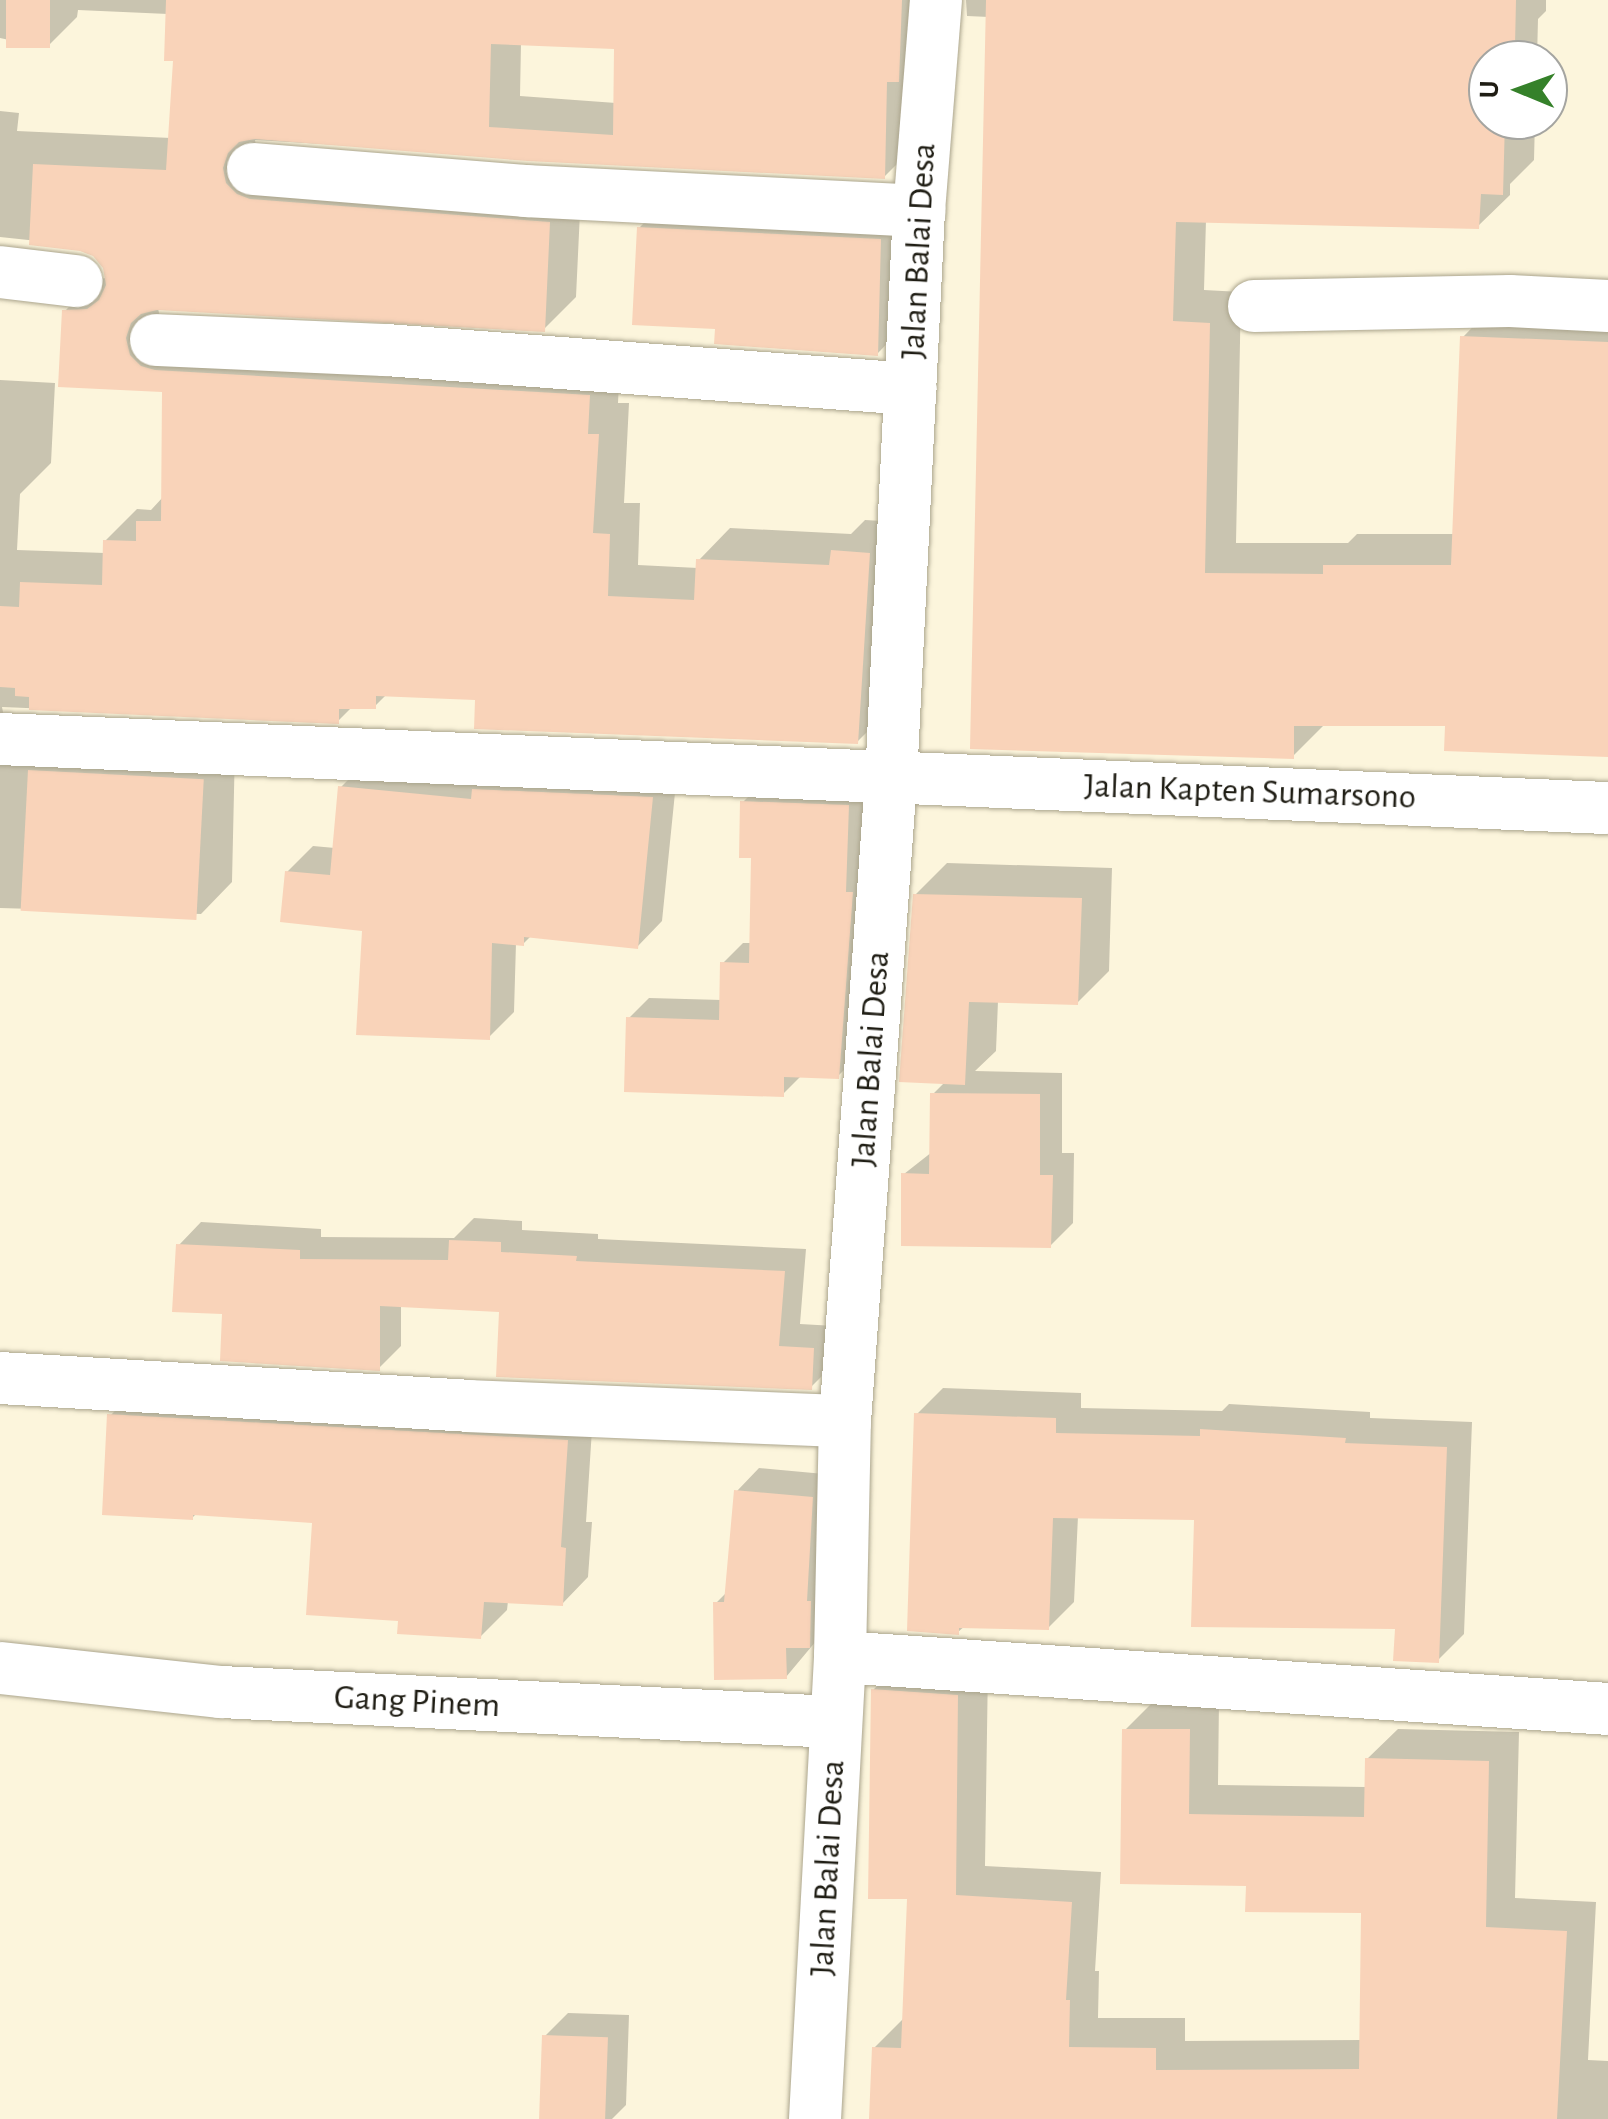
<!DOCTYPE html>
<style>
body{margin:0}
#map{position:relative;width:1608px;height:2119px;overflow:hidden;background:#fcf5dc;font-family:"Alegreya Sans",sans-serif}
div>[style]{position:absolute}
.shadow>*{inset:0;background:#0003}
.building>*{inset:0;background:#f9d3b9;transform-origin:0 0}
.roads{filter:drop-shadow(0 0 2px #aba58d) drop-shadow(0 0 2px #aba58d)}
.minor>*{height:52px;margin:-26px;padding:0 26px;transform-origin:26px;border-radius:26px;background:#fff}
span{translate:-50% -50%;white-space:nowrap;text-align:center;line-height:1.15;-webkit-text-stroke:8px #fff;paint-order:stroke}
.street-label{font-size:35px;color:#1f1d14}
.north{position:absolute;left:1468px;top:40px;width:100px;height:100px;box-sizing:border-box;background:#fff;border:2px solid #a5a5a1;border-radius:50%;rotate:271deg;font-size:28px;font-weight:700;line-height:40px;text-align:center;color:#1f1d14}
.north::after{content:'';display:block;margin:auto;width:35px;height:45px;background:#35812a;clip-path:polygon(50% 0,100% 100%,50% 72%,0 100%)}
</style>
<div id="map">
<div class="shadow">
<div style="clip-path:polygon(evenodd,0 0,931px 0,916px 145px,884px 177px,255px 140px,257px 151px,581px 191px,576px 297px,544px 329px,158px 308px,161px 323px,620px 364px,618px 403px,629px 403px,624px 503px,640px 503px,638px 565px,698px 568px,699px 560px,730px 528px,851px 534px,865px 520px,901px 522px,889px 710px,857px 742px,478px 697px,387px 694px,375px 706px,353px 706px,338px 721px,2px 707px,5px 722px,235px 747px,232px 882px,201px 914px,0 908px,0 380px,55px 383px,51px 463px,20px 494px,17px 550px,105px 553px,105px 541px,137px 509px,151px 510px,163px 497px,164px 389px,65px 311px,96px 279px,107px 278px,105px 267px,95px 254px,66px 244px,0 237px,0 111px,19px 113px,17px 131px,171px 138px,176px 58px,168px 14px,78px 10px,77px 17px,46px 48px,0 38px,0 0,521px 43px,617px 47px,616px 103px,520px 96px,521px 43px)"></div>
<div style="clip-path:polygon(966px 0,1546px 0,1546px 11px,1538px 19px,1537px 60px,1488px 60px,1488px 120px,1535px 120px,1534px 160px,1510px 184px,1510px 195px,1478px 226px,1206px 220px,1204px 290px,1241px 292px,1236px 543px,1348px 543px,1357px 534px,1455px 534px,1463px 337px,1494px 305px,1608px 310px,1608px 755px,1448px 724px,1325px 724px,1293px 756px,972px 746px,989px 17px,967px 16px)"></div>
<div style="clip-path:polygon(667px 200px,908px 213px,904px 326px,877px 354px,718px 327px,639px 228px)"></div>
<div style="clip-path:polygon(366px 762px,677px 773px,662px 921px,637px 947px,531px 936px,523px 944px,516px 943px,514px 1012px,489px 1037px,365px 928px,287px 872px,313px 846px,335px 848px,341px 787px)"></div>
<div style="clip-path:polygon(763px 782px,868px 786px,858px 1056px,838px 1076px,802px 1075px,783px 1094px,629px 1018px,649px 998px,722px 1000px,723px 963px,743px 943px,752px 943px,754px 856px,743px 802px)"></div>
<div style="clip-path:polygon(947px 863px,1112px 868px,1109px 971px,1077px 1003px,998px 1001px,996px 1051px,975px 1071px,1062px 1073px,1062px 1153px,1074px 1153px,1073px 1223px,1050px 1246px,904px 1174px,932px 1152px,933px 1094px,945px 1082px,915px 895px)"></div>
<div style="clip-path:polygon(474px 1218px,522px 1221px,522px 1230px,598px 1234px,598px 1239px,806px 1249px,800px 1324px,835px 1326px,833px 1365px,811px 1387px,502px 1310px,401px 1305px,401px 1346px,379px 1368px,224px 1311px,179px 1245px,201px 1222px,321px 1229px,321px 1237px,454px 1238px)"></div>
<div style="clip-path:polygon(943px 1388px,1081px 1393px,1081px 1408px,1222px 1411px,1229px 1404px,1370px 1412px,1370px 1418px,1472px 1422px,1464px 1634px,1438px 1660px,1397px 1627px,1196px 1517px,1078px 1516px,1074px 1602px,1048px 1628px,966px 1625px,958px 1632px,917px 1414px)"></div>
<div style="clip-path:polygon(136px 1389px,593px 1414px,586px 1522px,592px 1522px,588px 1577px,562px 1604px,508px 1601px,507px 1610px,480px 1637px,401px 1618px,315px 1521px,197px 1513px,192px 1518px,110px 1416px)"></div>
<div style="clip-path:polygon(759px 1468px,835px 1475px,832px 1622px,786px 1677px,716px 1603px,728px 1591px,737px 1491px)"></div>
<div style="clip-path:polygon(904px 1660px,988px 1666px,985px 1866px,1101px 1872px,1095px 1971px,1099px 1971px,1098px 2018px,1185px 2018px,1185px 2041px,1362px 2040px,1364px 1910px,1248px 1883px,1123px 1881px,1125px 1730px,1155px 1700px,1219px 1700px,1218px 1785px,1367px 1787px,1367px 1759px,1398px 1729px,1519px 1732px,1515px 1898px,1596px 1902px,1588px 2060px,1608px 2061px,1608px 2119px,872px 2119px,874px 2048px,905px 2017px,909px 1897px,873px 1690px)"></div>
<div style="clip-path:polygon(568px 2013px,629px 2015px,626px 2105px,612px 2119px,543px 2119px,545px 2036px)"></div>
</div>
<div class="building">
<div style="left:6px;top:0;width:44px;height:48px"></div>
<div style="clip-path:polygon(evenodd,166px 0,902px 0,899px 82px,887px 82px,885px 179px,528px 161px,255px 139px,239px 142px,228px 153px,223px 168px,226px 183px,237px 194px,250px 199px,550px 222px,545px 332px,157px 310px,141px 314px,131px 323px,126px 338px,130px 355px,141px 366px,155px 370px,590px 395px,588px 434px,599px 434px,593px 533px,610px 534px,608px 596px,694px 600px,696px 559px,829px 565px,831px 550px,870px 553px,858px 744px,474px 729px,475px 700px,376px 696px,376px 709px,339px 709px,339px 724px,29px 710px,29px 697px,15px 696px,15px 688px,0 687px,0 606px,19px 607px,20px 582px,102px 585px,103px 540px,136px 541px,136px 521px,161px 521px,162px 392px,58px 387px,62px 310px,87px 309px,99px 300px,106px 285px,103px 268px,93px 256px,80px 251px,29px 245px,33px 164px,166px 170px,173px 61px,164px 61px,166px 0,491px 44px,614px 49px,613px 135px,489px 127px,491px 44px)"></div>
<div style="clip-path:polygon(986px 0,1516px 0,1515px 46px,1507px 45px,1507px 60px,1488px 60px,1488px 120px,1505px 120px,1503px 195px,1481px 194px,1479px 229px,1176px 222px,1173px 321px,1210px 323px,1205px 573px,1323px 574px,1323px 565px,1451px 565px,1460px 336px,1608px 342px,1608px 757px,1444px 751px,1445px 726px,1294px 726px,1294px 759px,970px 749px)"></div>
<div style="clip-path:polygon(637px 227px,881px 239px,878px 356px,714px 344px,715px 329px,632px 325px)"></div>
<div style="left:28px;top:770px;width:176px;height:141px;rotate:3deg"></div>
<div style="clip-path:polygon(338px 786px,471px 799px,472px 789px,653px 797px,638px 949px,524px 937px,524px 946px,492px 943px,490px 1040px,356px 1035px,362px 931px,280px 922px,285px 871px,330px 875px)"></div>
<div style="clip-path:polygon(740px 801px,849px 805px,846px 892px,853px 892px,839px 1079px,784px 1077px,784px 1097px,624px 1092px,626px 1017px,719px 1020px,720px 962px,749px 963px,751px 858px,739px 858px)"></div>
<div style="clip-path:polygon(913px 894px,1082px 898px,1078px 1005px,969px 1002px,965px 1085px,899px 1082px)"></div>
<div style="clip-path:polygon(930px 1093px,1040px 1094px,1040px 1175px,1053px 1175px,1051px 1248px,901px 1246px,901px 1173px,929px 1174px)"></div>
<div style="clip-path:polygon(449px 1240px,501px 1242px,501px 1252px,577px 1256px,576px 1261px,785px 1271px,779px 1346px,814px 1348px,812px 1390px,496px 1377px,499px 1312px,380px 1306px,380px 1371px,220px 1361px,222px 1314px,172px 1312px,176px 1244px,300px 1250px,300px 1259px,448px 1260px)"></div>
<div style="clip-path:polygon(914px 1413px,1056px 1418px,1056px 1433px,1200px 1436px,1200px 1429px,1346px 1438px,1345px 1443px,1447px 1447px,1439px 1663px,1393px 1661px,1395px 1629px,1191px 1627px,1194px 1520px,1053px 1518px,1049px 1630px,959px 1628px,959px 1635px,907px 1631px)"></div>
<div style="clip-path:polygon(107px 1414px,568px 1440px,561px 1547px,566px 1548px,563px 1606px,484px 1602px,481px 1639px,397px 1634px,398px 1621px,306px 1615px,312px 1523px,193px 1515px,193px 1520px,102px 1515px)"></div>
<div style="clip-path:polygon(734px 1490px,813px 1497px,807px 1601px,811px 1601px,810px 1648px,786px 1648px,787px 1679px,714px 1680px,713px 1602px,724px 1602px)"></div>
<div style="clip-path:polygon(871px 1689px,958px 1695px,956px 1895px,1072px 1902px,1066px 2000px,1070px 2000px,1069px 2047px,1156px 2048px,1156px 2070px,1359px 2069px,1361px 1913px,1245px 1912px,1246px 1886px,1120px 1884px,1122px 1729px,1190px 1729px,1189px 1814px,1364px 1817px,1365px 1758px,1489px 1761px,1486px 1927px,1567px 1931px,1557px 2119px,869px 2119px,872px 2047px,901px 2048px,907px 1899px,868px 1899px)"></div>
<div style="left:542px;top:2035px;width:66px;height:84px;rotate:2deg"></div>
</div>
<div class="roads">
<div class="minor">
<div style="left:253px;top:169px;width:274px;rotate:4.6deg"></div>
<div style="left:526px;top:191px;width:394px;rotate:2.9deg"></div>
<div style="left:0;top:272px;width:77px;rotate:6.8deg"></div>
<div style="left:1254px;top:306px;width:256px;rotate:-1.1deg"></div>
<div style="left:1510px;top:301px;width:98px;rotate:2.9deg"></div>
<div style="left:156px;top:340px;width:230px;rotate:2.5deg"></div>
<div style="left:386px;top:350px;width:526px;rotate:4.25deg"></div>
<div style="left:0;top:739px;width:1609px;rotate:2.46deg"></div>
<div style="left:0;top:1378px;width:469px;rotate:3.4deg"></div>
<div style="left:468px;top:1406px;width:377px;rotate:2.3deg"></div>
<div style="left:840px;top:1657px;width:770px;rotate:3.87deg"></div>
<div style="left:0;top:1668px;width:222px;rotate:6.2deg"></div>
<div style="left:221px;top:1692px;width:615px;rotate:2.8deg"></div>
<div style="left:815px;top:2119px;width:463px;rotate:-86.9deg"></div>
<div style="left:840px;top:1657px;width:236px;rotate:-88.8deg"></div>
<div style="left:845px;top:1421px;width:644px;rotate:-85.9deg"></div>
<div style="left:891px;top:779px;width:569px;rotate:-87.18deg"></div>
<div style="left:919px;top:211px;width:212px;rotate:-85.4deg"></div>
</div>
</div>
<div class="street-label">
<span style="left:919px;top:251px;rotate:-87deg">Jalan Balai Desa</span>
<span style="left:1250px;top:792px;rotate:2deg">Jalan Kapten Sumarsono</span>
<span style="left:871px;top:1059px;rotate:-86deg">Jalan Balai Desa</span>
<span style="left:417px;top:1702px;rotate:3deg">Gang Pinem</span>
<span style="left:828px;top:1868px;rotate:-87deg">Jalan Balai Desa</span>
</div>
<div class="north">U</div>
</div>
